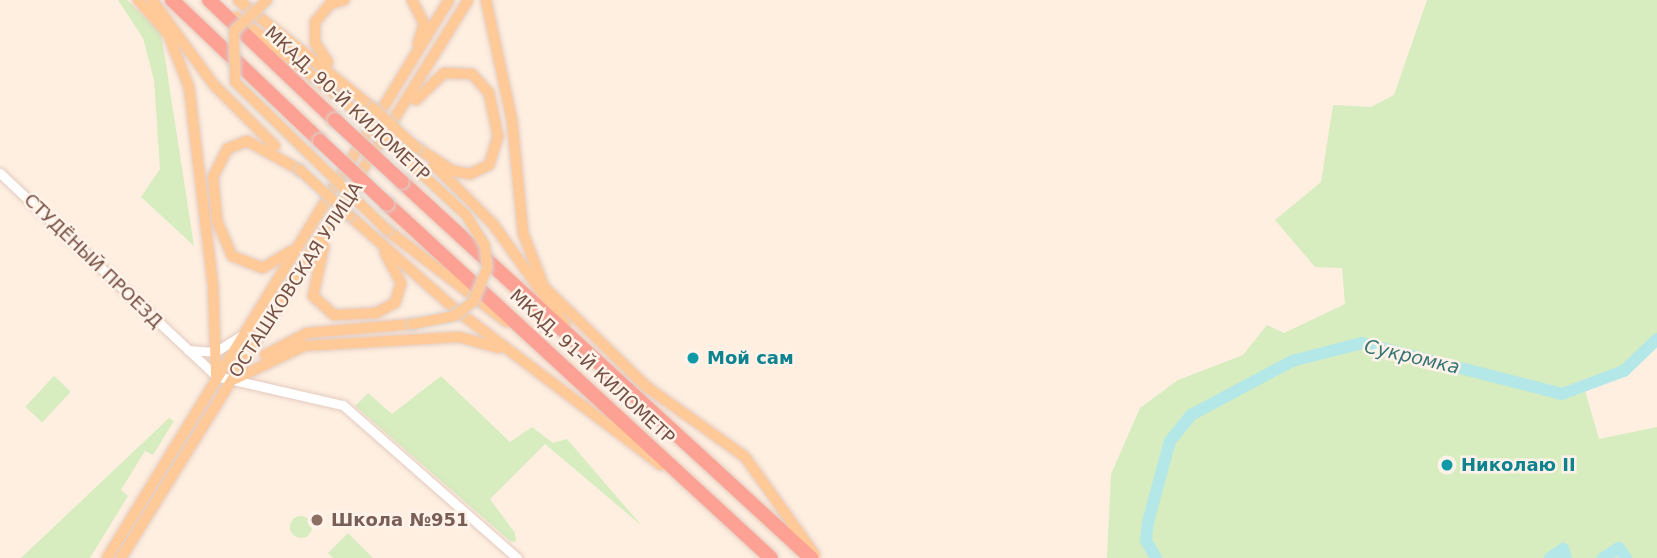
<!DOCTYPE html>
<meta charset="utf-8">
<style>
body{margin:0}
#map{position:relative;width:1657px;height:558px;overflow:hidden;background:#feefe1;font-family:"DejaVu Sans",sans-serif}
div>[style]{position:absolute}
.green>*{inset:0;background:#d7ecbf;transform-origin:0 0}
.round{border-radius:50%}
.river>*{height:12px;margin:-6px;padding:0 6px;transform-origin:6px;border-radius:6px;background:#b4e8e8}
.roads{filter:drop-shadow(0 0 2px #e4cbbf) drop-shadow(0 0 2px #e4cbbf)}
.minor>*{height:9px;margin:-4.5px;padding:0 4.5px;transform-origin:4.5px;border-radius:4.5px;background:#fff}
.major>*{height:10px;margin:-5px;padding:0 5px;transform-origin:5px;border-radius:5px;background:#ffca97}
.highway>*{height:14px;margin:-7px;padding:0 7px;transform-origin:7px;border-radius:7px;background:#fca193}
.bridges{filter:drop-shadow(0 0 2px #dbd2cf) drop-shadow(0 0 2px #dbd2cf)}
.major-bridge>*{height:10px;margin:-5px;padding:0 5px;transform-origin:5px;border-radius:5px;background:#ffca97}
.highway-bridge>*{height:14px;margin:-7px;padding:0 7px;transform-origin:7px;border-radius:7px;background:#fca193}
.dots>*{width:19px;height:19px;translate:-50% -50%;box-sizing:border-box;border:4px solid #fff3e9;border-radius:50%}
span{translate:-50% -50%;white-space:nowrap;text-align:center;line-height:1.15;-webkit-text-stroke:5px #fff3e9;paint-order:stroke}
.street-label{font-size:18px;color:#765146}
.culture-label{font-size:18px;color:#0d838f;font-weight:700}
.left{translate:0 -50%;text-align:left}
.education-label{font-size:18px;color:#785e54;font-weight:700}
.water-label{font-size:19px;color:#367476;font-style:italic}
</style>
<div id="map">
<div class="green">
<div style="clip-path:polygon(118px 0,127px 0,161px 32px,194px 246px,141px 197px,160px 169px,154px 80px,143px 38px)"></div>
<div style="clip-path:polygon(1427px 0,1657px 0,1657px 338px,1623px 369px,1584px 387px,1599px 439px,1657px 427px,1657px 558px,1107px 558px,1111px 474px,1140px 408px,1178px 380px,1243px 355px,1267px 325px,1284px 333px,1345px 304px,1342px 268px,1315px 267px,1275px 220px,1321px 182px,1333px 105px,1371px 107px,1394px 95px)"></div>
<div style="left:54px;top:376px;width:23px;height:42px;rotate:43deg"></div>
<div style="clip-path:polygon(441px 376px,510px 442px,532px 427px,553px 443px,567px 439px,642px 526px,545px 444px,490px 499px,515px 533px,516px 542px,510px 541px,355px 406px,368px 393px,392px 414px)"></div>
<div style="clip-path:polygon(169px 418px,174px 421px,153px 455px,145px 451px,121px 490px,128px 496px,90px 558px,21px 558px)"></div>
<div class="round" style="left:290px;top:516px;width:22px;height:22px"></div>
<div style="clip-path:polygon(348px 533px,373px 558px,333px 558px,328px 553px)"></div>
</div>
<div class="river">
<div style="left:1156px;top:558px;width:20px;rotate:-120deg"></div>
<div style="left:1146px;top:541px;width:19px;rotate:-84deg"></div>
<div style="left:1148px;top:522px;width:84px;rotate:-74.8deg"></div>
<div style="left:1170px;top:441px;width:33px;rotate:-51deg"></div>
<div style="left:1191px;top:415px;width:115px;rotate:-28.1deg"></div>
<div style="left:1292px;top:361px;width:72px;rotate:-14.4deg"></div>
<div style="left:1362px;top:343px;width:206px;rotate:14.3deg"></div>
<div style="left:1562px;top:394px;width:66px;rotate:-20.4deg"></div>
<div style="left:1624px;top:371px;width:46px;rotate:-44.1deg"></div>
<div style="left:1550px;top:558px;width:16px;rotate:-35deg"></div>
<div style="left:1563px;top:549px;width:9px;rotate:72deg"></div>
<div style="left:1603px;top:558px;width:19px;rotate:-32deg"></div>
<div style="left:1619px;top:548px;width:12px;rotate:55deg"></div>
</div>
<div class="roads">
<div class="minor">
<div style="left:0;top:173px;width:296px;rotate:43.2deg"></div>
<div style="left:216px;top:376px;width:130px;rotate:12.9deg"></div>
<div style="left:343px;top:405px;width:232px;rotate:41.3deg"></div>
<div style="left:188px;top:350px;width:27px;rotate:4deg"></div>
<div style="left:215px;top:352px;width:31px;rotate:-32deg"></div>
</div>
<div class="major">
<div style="left:138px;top:0;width:45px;rotate:48.6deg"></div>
<div style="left:168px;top:34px;width:57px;rotate:68.4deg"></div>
<div style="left:189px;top:87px;width:198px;rotate:83.1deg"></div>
<div style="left:213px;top:284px;width:92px;rotate:88.1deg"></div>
<div style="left:152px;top:0;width:105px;rotate:53.9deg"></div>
<div style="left:214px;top:85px;width:86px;rotate:45deg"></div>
<div style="left:238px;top:0;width:173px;rotate:38.7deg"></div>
<div style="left:412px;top:0;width:27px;rotate:63deg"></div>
<div style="left:424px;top:24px;width:21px;rotate:107deg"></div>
<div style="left:486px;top:0;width:123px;rotate:77.8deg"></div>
<div style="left:512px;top:120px;width:114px;rotate:84.4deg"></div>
<div style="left:523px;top:233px;width:58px;rotate:68.7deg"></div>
<div style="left:544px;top:287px;width:144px;rotate:44.2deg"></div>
<div style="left:647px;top:387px;width:120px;rotate:35.5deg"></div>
<div style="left:745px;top:457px;width:120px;rotate:54.5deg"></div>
<div style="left:237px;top:17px;width:130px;rotate:38.1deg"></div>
<div style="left:328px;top:62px;width:23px;rotate:-124deg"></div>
<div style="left:315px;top:43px;width:21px;rotate:-90deg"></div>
<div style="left:315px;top:22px;width:23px;rotate:-50deg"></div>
<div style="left:330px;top:4px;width:15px;rotate:-16deg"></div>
<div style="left:416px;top:100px;width:39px;rotate:-44deg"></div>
<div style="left:444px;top:73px;width:28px;rotate:2deg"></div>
<div style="left:472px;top:74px;width:25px;rotate:48deg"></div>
<div style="left:489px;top:93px;width:44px;rotate:78.2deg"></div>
<div style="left:498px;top:136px;width:30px;rotate:107deg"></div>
<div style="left:489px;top:165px;width:21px;rotate:155deg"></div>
<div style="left:470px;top:174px;width:17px;rotate:-170deg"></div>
<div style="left:453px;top:171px;width:43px;rotate:-147.4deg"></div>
<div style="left:434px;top:165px;width:83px;rotate:45deg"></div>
<div style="left:493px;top:224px;width:124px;rotate:54.5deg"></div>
<div style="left:349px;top:215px;width:143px;rotate:41.6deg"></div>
<div style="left:456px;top:310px;width:257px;rotate:37.1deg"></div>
<div style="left:387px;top:230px;width:151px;rotate:37.5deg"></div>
<div style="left:324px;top:246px;width:51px;rotate:102.4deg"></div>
<div style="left:313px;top:296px;width:28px;rotate:42deg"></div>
<div style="left:334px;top:315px;width:42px;rotate:-2.7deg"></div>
<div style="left:376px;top:313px;width:21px;rotate:-28deg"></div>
<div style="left:395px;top:303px;width:21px;rotate:-73deg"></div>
<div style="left:401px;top:283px;width:34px;rotate:-118deg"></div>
<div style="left:291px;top:251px;width:33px;rotate:149deg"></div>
<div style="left:263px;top:268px;width:33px;rotate:-159deg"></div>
<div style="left:232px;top:256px;width:39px;rotate:-113deg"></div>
<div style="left:217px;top:220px;width:43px;rotate:-95.3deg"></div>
<div style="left:213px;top:177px;width:31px;rotate:-63deg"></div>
<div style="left:227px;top:149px;width:22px;rotate:-22deg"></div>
<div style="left:247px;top:141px;width:60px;rotate:28.7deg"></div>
<div style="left:265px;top:355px;width:47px;rotate:-27.6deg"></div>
<div style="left:307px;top:333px;width:106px;rotate:-4.9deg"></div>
<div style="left:235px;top:379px;width:76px;rotate:-25.6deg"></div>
<div style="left:304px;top:346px;width:155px;rotate:-3.3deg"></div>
<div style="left:459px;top:337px;width:41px;rotate:15.4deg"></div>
<div style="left:107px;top:558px;width:654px;rotate:-58.5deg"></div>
<div style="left:121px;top:558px;width:657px;rotate:-58.12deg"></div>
</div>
<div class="highway">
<div style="left:172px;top:0;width:204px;rotate:43.6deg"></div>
<div style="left:209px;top:0;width:174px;rotate:43.6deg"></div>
<div style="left:402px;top:182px;width:556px;rotate:42.59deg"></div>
<div style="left:387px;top:204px;width:522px;rotate:42.67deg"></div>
</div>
</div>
<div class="bridges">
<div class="major-bridge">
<div style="left:267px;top:0;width:45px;rotate:136.8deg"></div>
<div style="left:234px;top:31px;width:51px;rotate:88.9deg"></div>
<div style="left:235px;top:82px;width:212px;rotate:44.2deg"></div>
<div style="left:339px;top:97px;width:173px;rotate:42.9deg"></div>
<div style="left:466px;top:215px;width:36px;rotate:58deg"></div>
<div style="left:485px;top:245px;width:23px;rotate:85deg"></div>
<div style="left:487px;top:268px;width:35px;rotate:112deg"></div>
<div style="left:474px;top:301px;width:25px;rotate:143deg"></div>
<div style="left:454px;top:316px;width:42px;rotate:169deg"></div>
<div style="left:373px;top:108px;width:59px;rotate:42.3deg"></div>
<div style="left:300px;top:170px;width:67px;rotate:42.6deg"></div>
</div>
<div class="highway-bridge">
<div style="left:335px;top:120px;width:91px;rotate:42.8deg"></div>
<div style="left:320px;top:141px;width:92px;rotate:43.2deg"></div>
</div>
</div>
<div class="dots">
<div style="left:693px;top:358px;background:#0f9aa8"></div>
<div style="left:1447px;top:465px;background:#0f9aa8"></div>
<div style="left:317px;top:520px;background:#8d6e63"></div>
</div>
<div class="street-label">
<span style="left:347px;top:104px;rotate:43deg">МКАД, 90-Й КИЛОМЕТР</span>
<span style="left:93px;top:261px;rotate:44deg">СТУДЁНЫЙ ПРОЕЗД</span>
<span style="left:296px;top:280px;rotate:-57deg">ОСТАШКОВСКАЯ УЛИЦА</span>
<span style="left:592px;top:367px;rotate:43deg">МКАД, 91-Й КИЛОМЕТР</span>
</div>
<div class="culture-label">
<span class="left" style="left:707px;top:358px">Мой сам</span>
<span class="left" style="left:1461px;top:465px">Николаю II</span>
</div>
<div class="education-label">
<span class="left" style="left:331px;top:520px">Школа №951</span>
</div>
<div class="water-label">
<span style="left:1412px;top:357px;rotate:13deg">Сукромка</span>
</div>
</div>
